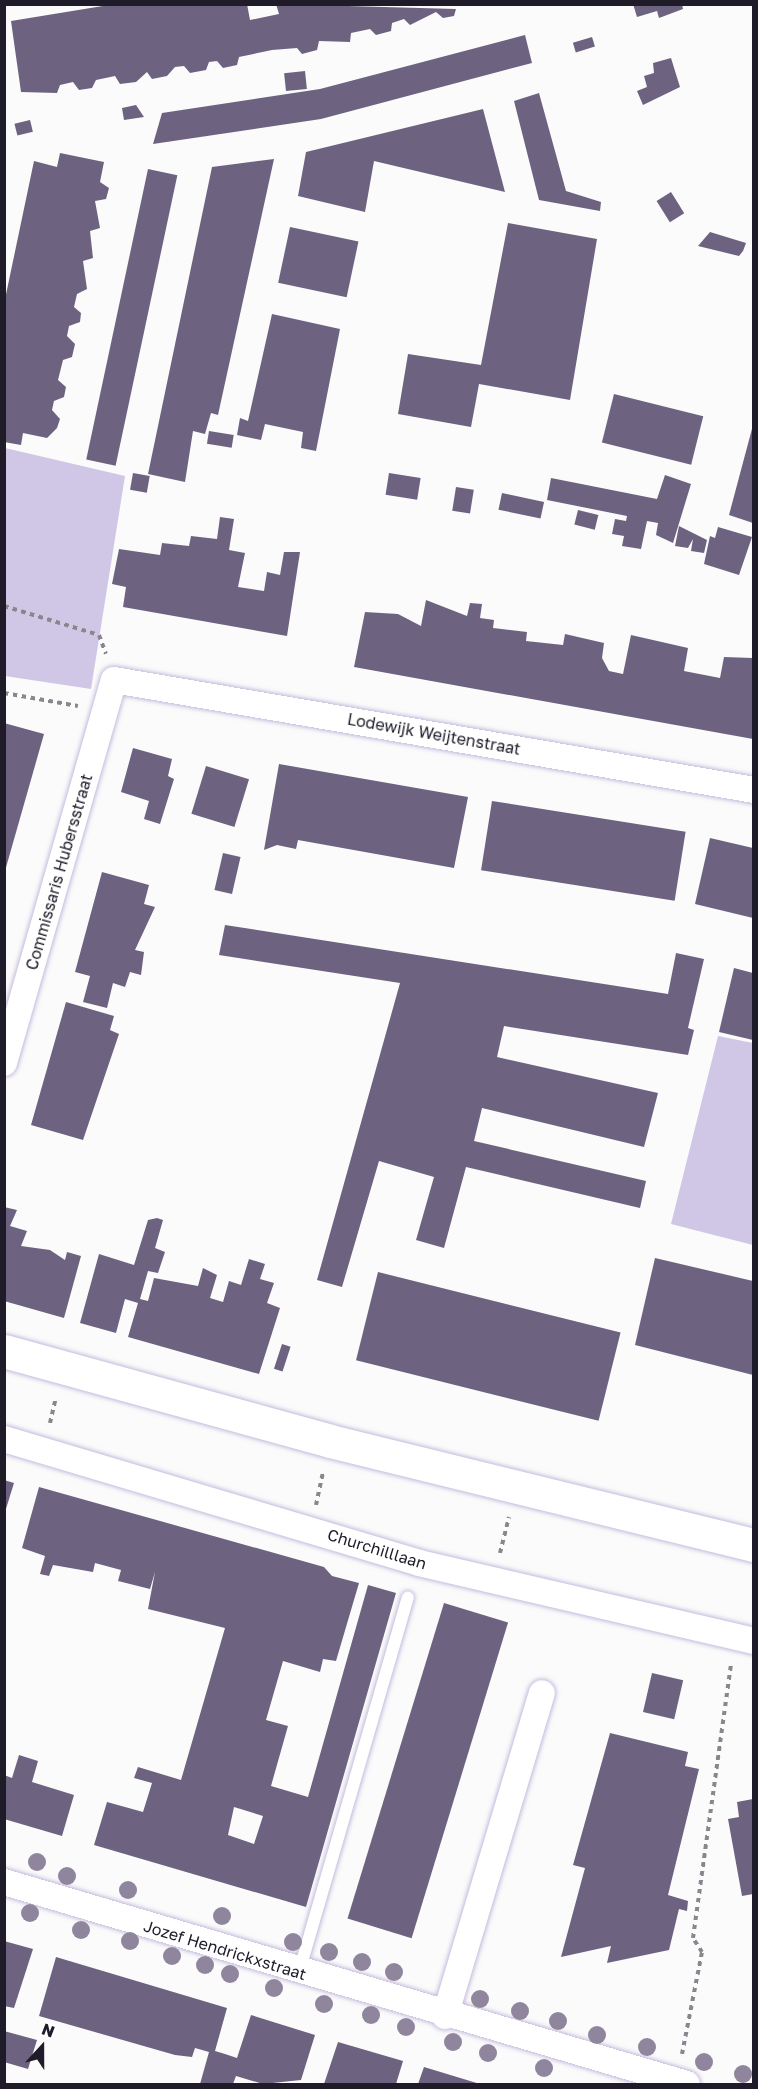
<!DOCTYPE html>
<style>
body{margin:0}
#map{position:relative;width:758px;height:2089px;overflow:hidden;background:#fbfbfb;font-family:"Golos Text",sans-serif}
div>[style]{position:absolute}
.green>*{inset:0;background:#d0c6e6}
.building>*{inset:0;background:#6d6381;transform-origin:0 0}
.path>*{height:4px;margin-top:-2px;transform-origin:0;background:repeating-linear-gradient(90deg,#89878e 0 4.5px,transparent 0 9px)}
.roads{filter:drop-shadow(0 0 2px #c5bbdd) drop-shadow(0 0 2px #c5bbdd)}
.lane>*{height:12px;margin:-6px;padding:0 6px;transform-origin:6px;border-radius:6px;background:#fff}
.street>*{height:26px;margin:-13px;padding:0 13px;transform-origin:13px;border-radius:13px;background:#fff}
.secondary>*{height:33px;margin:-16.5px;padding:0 16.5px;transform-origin:16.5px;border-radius:16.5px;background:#fff}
.trees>*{width:18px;height:18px;margin:-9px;border-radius:50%;background:#8f869e}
span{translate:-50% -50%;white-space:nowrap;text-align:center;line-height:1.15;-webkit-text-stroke:6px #fff;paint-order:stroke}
.street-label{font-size:16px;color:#1f1b28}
.frame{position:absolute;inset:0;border:6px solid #1f1b28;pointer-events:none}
.north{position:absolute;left:12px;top:2017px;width:60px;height:60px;-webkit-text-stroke:4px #fff;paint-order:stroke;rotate:21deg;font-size:16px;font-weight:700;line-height:24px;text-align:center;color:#1f1b28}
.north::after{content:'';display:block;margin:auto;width:21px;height:27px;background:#1f1b28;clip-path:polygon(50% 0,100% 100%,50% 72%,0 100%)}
</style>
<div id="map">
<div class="green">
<div style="clip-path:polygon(5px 448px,125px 476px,91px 689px,5px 676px)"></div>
<div style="clip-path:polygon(718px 1036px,753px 1043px,753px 1245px,671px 1224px)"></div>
</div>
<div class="building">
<div style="clip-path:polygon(115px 4px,247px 4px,250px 20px,279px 14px,276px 4px,456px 9px,454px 16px,443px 18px,436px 12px,410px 25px,404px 19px,392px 23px,391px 31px,376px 35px,370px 29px,351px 33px,350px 42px,319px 41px,317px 50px,302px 54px,297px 48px,272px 50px,239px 57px,237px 65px,223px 68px,217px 61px,209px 62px,206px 70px,190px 73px,184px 66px,175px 67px,167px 76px,152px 79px,147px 72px,136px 82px,120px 84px,115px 76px,96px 80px,92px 88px,79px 90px,73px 82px,60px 85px,57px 93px,21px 92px,11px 21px)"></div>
<div style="clip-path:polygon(633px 4px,682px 4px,683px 9px,659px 18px,657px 11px,637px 17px)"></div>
<div style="clip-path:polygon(525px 35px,532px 63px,321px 119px,153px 144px,162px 113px,320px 89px)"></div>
<div style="left:592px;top:37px;width:10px;height:20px;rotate:73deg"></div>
<div style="clip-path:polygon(671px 58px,680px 87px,643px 105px,637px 91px,647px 87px,644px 76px,654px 73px,653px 63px)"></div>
<div style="left:305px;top:71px;width:18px;height:21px;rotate:84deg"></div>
<div style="clip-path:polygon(539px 93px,566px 191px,601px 202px,600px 211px,539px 200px,514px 101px)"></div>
<div style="clip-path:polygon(136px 105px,144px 117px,124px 120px,122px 108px)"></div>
<div style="clip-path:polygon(483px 109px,505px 192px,374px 161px,365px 212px,298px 196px,306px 152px)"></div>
<div style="left:30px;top:120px;width:12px;height:16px;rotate:76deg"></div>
<div style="clip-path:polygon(60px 153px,104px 162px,100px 182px,109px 188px,106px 199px,95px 201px,100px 228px,90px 231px,93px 258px,83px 261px,87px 289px,77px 294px,74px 307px,81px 313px,80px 322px,69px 326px,67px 336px,75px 344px,72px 357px,63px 360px,58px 380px,66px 387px,64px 397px,54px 401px,52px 410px,60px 419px,57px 428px,47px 438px,23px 433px,21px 445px,4px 442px,4px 304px,34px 161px,57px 167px)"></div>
<div style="clip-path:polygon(274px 159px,218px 415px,211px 413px,205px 434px,193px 431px,185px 482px,148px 474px,212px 167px)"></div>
<div style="left:148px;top:169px;width:30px;height:297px;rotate:12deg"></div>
<div style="left:671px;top:192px;width:25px;height:17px;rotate:58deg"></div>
<div style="clip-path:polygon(508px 223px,597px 239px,570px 400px,479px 384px,471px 427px,398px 414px,408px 354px,481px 365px)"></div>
<div style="left:290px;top:227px;width:70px;height:57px;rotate:12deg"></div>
<div style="clip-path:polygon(710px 232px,746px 243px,743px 251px,739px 256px,698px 246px)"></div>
<div style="clip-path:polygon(272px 314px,340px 329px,316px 451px,301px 448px,303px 432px,265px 424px,261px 440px,237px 435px,240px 418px,248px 421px)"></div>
<div style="left:614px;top:394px;width:92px;height:50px;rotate:14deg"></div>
<div style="clip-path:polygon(753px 425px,753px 523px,729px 515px)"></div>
<div style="left:209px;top:431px;width:25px;height:13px;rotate:9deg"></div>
<div style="left:133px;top:473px;width:17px;height:17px;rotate:10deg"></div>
<div style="left:389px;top:473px;width:32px;height:22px;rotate:9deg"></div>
<div style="clip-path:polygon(665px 475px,691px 484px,673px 543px,656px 535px,658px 523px,647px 521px,641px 549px,622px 546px,624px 536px,612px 534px,615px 519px,626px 521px,627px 516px,547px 500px,551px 478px,657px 499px)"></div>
<div style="left:456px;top:487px;width:18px;height:24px;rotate:9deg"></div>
<div style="left:502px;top:493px;width:43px;height:17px;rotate:12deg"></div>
<div style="left:578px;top:510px;width:21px;height:15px;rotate:14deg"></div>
<div style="clip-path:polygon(220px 517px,234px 519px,229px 550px,245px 553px,238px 587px,264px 591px,267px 572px,280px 575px,284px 552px,300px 552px,287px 636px,123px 607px,126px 587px,112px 584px,119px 549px,160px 555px,162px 543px,189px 546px,191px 536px,217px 539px)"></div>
<div style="clip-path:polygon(679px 526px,707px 540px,704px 553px,691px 551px,693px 539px,688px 548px,675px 546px)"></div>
<div style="clip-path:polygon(718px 527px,752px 537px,739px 575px,704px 564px,710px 536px,715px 538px)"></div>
<div style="clip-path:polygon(426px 600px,467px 616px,470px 603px,482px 604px,480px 618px,494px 620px,493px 628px,527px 632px,526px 641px,563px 645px,565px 634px,604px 643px,602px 658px,609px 671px,623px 674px,631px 635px,688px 648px,684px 671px,720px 678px,724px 657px,753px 658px,753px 739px,354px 667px,365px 612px,398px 614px,421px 626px)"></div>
<div style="clip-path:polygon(4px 723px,44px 734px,5px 871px,4px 871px)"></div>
<div style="clip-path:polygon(133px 748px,172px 759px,168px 776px,174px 779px,160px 824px,144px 819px,149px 801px,121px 792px)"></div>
<div style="clip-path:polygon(279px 764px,468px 797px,454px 868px,298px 840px,296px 849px,277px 845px,264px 850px)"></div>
<div style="left:206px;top:766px;width:45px;height:50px;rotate:17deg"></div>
<div style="left:492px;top:801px;width:196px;height:70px;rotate:9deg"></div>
<div style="clip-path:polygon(710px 838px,753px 848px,753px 918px,695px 904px)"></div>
<div style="left:223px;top:853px;width:18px;height:38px;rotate:13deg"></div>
<div style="clip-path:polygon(102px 872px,149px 885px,144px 904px,155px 907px,135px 950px,144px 952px,141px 975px,130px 972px,125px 987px,113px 983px,107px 1008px,83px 1002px,90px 976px,75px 972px)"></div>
<div style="clip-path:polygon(225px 925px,668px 994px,676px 953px,704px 959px,688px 1028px,694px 1030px,688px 1055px,504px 1026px,497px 1057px,658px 1093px,644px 1147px,482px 1108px,474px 1141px,646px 1181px,640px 1208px,466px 1167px,444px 1248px,416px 1240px,434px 1177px,379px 1161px,342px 1287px,317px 1280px,400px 983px,219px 955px)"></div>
<div style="clip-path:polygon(734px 968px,753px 973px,753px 1040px,719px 1032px)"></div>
<div style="clip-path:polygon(66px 1002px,114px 1016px,110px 1030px,119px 1034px,83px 1140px,31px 1125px)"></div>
<div style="clip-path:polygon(4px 1207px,17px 1210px,10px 1226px,27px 1231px,21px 1246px,50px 1250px,65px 1260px,67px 1252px,81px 1256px,64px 1318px,4px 1301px)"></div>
<div style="clip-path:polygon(157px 1218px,163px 1220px,155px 1248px,165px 1252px,158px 1273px,148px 1271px,140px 1299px,148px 1301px,154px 1278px,198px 1286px,203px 1268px,217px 1275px,210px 1298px,223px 1302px,229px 1281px,241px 1285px,249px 1259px,265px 1264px,260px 1279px,274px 1283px,267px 1303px,280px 1308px,259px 1374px,128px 1337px,138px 1303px,125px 1299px,116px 1333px,80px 1323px,99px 1254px,134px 1265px,148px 1220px)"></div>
<div style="clip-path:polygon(655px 1258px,753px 1281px,753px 1375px,635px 1345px)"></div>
<div style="left:378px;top:1272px;width:250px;height:91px;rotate:14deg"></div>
<div style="left:282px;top:1344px;width:9px;height:26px;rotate:18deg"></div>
<div style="clip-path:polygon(4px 1480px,14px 1483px,5px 1512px,4px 1512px)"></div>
<div style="clip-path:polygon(evenodd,39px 1487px,324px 1567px,332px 1576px,359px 1583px,336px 1661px,323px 1659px,320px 1672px,283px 1661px,266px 1720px,288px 1726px,271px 1786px,308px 1797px,368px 1585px,396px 1593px,306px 1907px,94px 1845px,107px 1802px,143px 1812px,152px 1783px,134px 1778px,138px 1767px,181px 1780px,225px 1628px,148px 1609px,155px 1572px,150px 1589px,118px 1581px,121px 1570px,95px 1563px,93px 1572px,53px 1565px,49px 1576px,40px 1574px,45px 1556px,22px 1548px,39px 1487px,234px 1807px,263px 1816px,254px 1844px,228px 1835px,234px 1807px)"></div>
<div style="left:444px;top:1603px;width:67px;height:330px;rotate:17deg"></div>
<div style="left:652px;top:1673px;width:32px;height:40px;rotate:13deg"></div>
<div style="clip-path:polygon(610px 1733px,688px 1752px,685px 1766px,699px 1769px,668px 1895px,688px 1901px,687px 1911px,679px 1909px,669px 1950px,607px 1963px,611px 1946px,561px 1957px,585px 1868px,573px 1865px)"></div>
<div style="clip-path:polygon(19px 1755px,38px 1761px,32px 1782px,74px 1795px,62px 1836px,4px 1819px,4px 1775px,12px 1778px)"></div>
<div style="clip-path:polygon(753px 1799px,753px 1894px,742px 1896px,728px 1819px,739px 1817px,737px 1802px)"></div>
<div style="clip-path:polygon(4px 1941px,33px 1949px,14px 2008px,4px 2006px)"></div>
<div style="clip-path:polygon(56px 1957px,227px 2008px,215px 2051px,225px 2054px,237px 2058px,251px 2015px,315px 2035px,301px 2080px,263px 2084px,236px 2076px,233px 2084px,200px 2084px,209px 2052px,195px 2048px,192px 2057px,175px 2055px,39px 2016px)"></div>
<div style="clip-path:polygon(4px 2031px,37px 2040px,28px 2069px,4px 2062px)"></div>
<div style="clip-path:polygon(338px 2042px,403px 2061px,396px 2084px,324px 2084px)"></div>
<div style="clip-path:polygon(424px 2067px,480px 2084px,418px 2084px)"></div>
</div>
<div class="path">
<div style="left:4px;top:606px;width:99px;rotate:17deg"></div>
<div style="left:99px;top:635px;width:20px;rotate:70deg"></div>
<div style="left:4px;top:693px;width:75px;rotate:10deg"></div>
<div style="left:50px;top:1423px;width:26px;rotate:-77deg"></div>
<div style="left:316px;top:1505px;width:35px;rotate:-78deg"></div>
<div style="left:500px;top:1553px;width:37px;rotate:-76deg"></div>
<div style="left:682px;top:2054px;width:104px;rotate:-78.9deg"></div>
<div style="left:702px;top:1952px;width:17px;rotate:-123deg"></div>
<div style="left:693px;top:1938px;width:277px;rotate:-82.1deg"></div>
</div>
<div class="roads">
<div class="lane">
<div style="left:299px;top:1972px;width:390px;rotate:-73.8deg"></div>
</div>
<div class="street">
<div style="left:4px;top:1063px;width:398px;rotate:-74deg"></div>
<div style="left:114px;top:680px;width:649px;rotate:9.75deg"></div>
<div style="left:4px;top:1439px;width:433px;rotate:16.6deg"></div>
<div style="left:419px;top:1563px;width:344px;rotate:13.1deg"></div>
<div style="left:4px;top:1882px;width:712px;rotate:16.48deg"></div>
<div style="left:445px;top:2016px;width:337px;rotate:-73.3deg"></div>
</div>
<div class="secondary">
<div style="left:4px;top:1351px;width:338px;rotate:15.4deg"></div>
<div style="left:330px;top:1441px;width:437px;rotate:13.8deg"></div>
</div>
</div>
<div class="trees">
<div style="left:37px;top:1862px"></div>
<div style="left:67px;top:1876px"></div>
<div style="left:128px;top:1890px"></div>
<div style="left:30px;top:1913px"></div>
<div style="left:222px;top:1916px"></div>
<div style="left:81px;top:1930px"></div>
<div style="left:130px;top:1941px"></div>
<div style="left:293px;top:1942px"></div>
<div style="left:329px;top:1952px"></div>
<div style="left:172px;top:1956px"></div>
<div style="left:362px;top:1962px"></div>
<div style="left:205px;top:1965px"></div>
<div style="left:394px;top:1972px"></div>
<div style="left:230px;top:1974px"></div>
<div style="left:274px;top:1988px"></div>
<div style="left:480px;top:1999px"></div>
<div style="left:324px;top:2004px"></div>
<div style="left:520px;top:2011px"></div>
<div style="left:371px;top:2015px"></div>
<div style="left:558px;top:2021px"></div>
<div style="left:406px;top:2027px"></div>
<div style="left:597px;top:2035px"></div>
<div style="left:453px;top:2042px"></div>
<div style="left:647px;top:2047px"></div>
<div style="left:488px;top:2053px"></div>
<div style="left:704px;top:2062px"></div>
<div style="left:544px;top:2068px"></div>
<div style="left:743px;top:2074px"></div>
</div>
<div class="street-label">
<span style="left:434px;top:734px;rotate:10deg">Lodewijk Weijtenstraat</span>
<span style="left:59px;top:872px;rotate:-74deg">Commissaris Hubersstraat</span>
<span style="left:377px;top:1549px;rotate:17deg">Churchilllaan</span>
<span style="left:225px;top:1950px;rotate:17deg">Jozef Hendrickxstraat</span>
</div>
<div class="frame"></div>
<div class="north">N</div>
</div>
